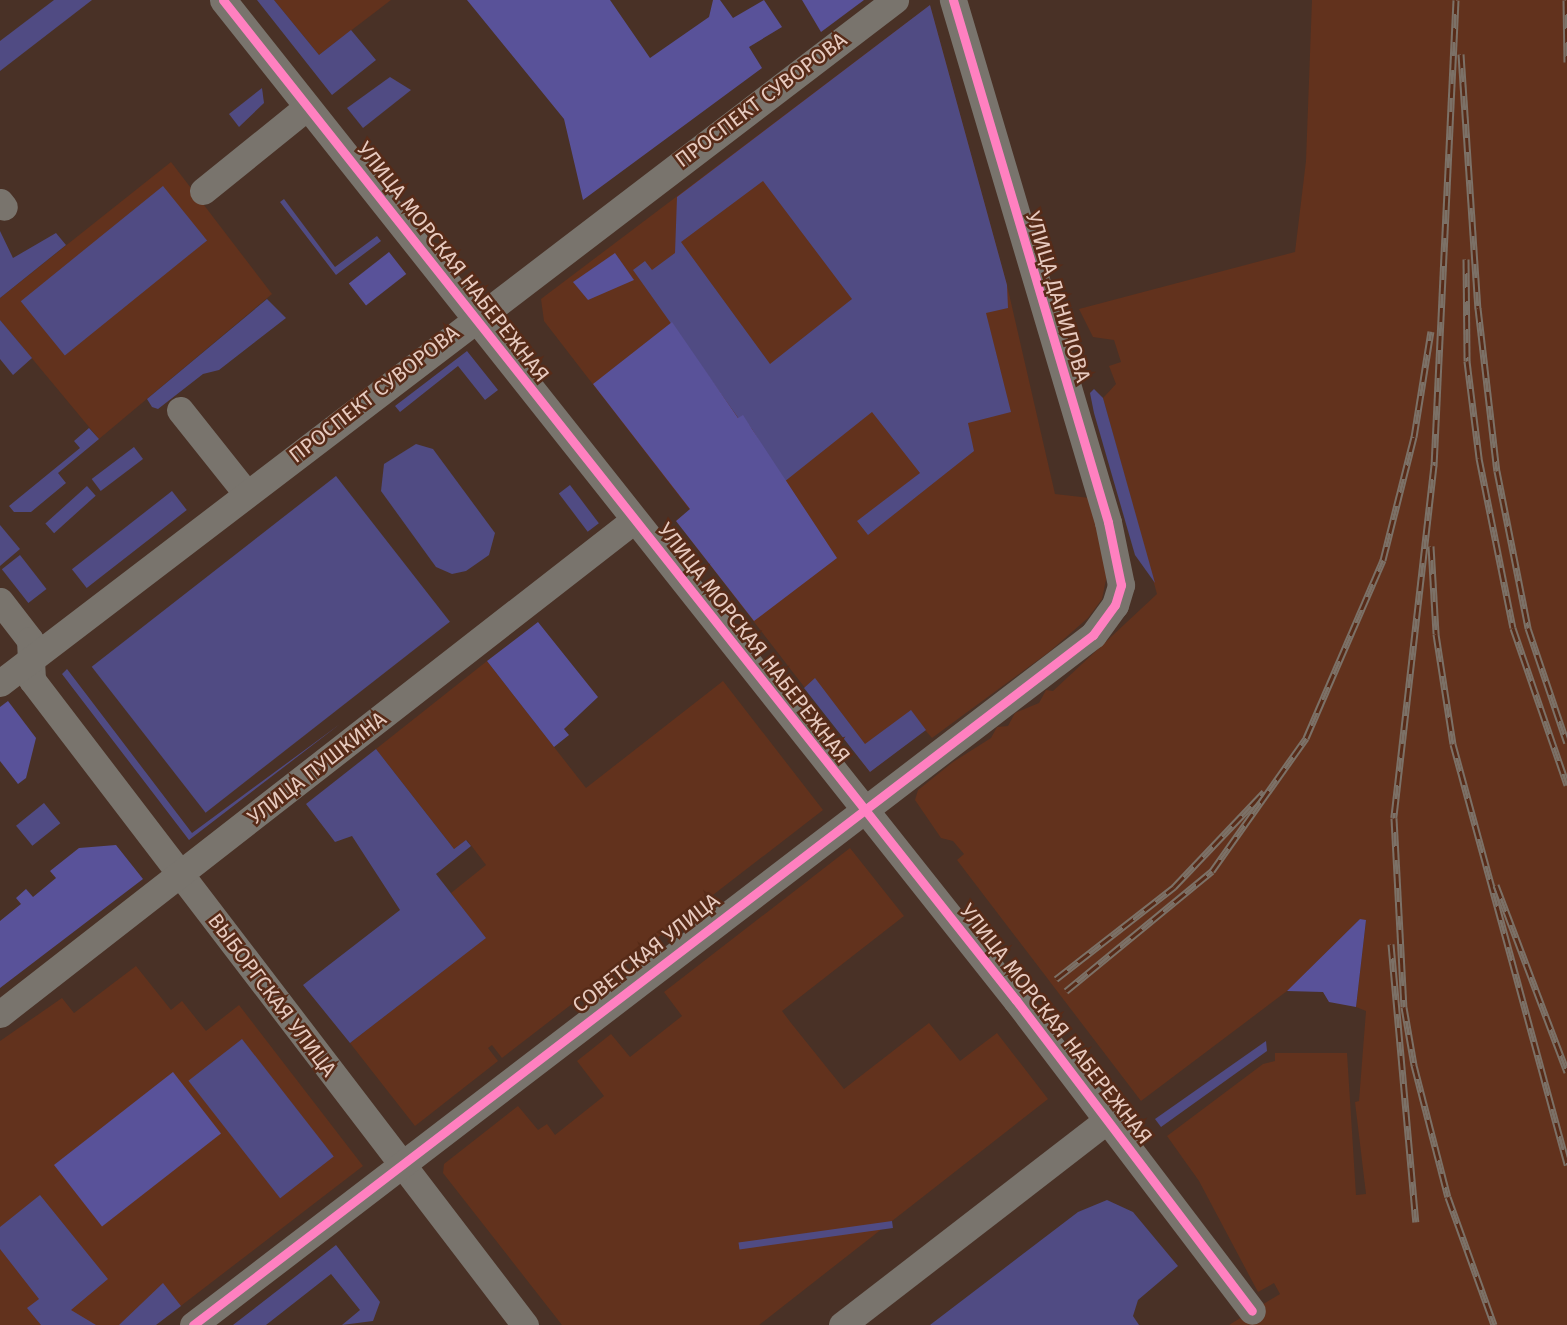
<!DOCTYPE html>
<meta charset="utf-8">
<style>
body{margin:0}
#map{position:relative;width:1567px;height:1325px;overflow:hidden;background:#493126;font-family:"Fira Sans",sans-serif}
div>[style]{position:absolute}
.built>*{inset:0;background:#62321d}
.green>*{inset:0;background:#504b83;transform-origin:0 0}
.forest>*{inset:0;background:#595299;transform-origin:0 0}
.minor>*{height:27px;margin:-13.5px;padding:0 13.5px;transform-origin:13.5px;border-radius:13.5px;background:#79746d}
.rail>*{height:7px;margin-top:-3.5px;transform-origin:0;background:repeating-linear-gradient(90deg,#572b18 0 14px,#7c7167 0 28px);box-sizing:border-box;border-block:2px solid #7c7167}
.cycleway>*{height:9px;margin:-4.5px;padding:0 4.5px;transform-origin:4.5px;border-radius:4.5px;background:#ff80c0}
span{translate:-50% -50%;white-space:nowrap;text-align:center;line-height:1.15;-webkit-text-stroke:5px #572b18;paint-order:stroke}
.street-label{font-size:21px;color:#e7cabf}
</style>
<div id="map">
<div class="built">
<div style="clip-path:polygon(274px 0,391px 0,319px 55px)"></div>
<div style="clip-path:polygon(1312px 0,1567px 0,1567px 1325px,1229px 1325px,1280px 1294px,1274px 1283px,1258px 1292px,1199px 1181px,1167px 1136px,1263px 1064px,1275px 1061px,1275px 1053px,1347px 1053px,1356px 1195px,1366px 1194px,1355px 1102px,1359px 1101px,1366px 1011px,1356px 1007px,1366px 921px,1360px 919px,1303px 979px,1141px 1101px,957px 860px,964px 854px,953px 841px,941px 838px,915px 800px,918px 790px,953px 762px,991px 738px,997px 727px,1008px 726px,1015px 713px,1039px 703px,1046px 690px,1053px 691px,1157px 594px,1103px 398px,1116px 384px,1109px 366px,1121px 362px,1114px 340px,1093px 337px,1079px 309px,1295px 252px,1306px 161px)"></div>
<div style="clip-path:polygon(930px 5px,1007px 285px,1055px 494px,1090px 498px,1107px 575px,1102px 599px,1088px 618px,1049px 652px,932px 738px,925px 730px,870px 772px,676px 521px,690px 510px,544px 321px,541px 299px)"></div>
<div style="clip-path:polygon(171px 162px,272px 294px,99px 439px,0 320px,0 298px)"></div>
<div style="clip-path:polygon(487px 661px,586px 788px,723px 681px,823px 810px,502px 1058px,492px 1045px,488px 1048px,498px 1061px,415px 1126px,350px 1043px,485px 938px,451px 893px,486px 865px,467px 840px,454px 849px,376px 749px)"></div>
<div style="clip-path:polygon(850px 848px,904px 916px,782px 1011px,791px 1023px,844px 1089px,929px 1023px,960px 1061px,997px 1033px,1048px 1099px,759px 1325px,562px 1325px,443px 1173px,444px 1164px,518px 1106px,538px 1130px,547px 1124px,555px 1135px,604px 1096px,577px 1061px,611px 1034px,630px 1057px,682px 1016px,664px 992px)"></div>
<div style="clip-path:polygon(136px 966px,171px 1010px,182px 1001px,206px 1031px,239px 1005px,363px 1166px,156px 1325px,0 1325px,0 1041px,62px 998px,74px 1013px)"></div>
</div>
<div class="green">
<div style="clip-path:polygon(54px 0,92px 0,0 71px,0 41px)"></div>
<div style="clip-path:polygon(257px 0,274px 0,319px 55px,351px 30px,376px 60px,332px 95px)"></div>
<div style="clip-path:polygon(evenodd,930px 5px,1007px 285px,1008px 308px,986px 313px,1011px 412px,968px 423px,974px 451px,868px 535px,857px 521px,920px 473px,872px 412px,784px 482px,752px 429px,742px 416px,739px 419px,633px 270px,645px 261px,652px 270px,675px 253px,677px 197px,930px 5px,763px 181px,852px 299px,770px 364px,681px 242px,763px 181px)"></div>
<div style="clip-path:polygon(390px 77px,411px 90px,363px 128px,347px 108px)"></div>
<div style="clip-path:polygon(262px 88px,264px 103px,239px 127px,229px 114px)"></div>
<div style="left:163px;top:186px;width:70px;height:183px;rotate:51deg"></div>
<div style="clip-path:polygon(284px 199px,335px 267px,377px 236px,381px 241px,336px 275px,280px 202px)"></div>
<div style="clip-path:polygon(0 231px,13px 258px,56px 233px,66px 245px,0 298px)"></div>
<div style="clip-path:polygon(267px 299px,286px 318px,219px 370px,203px 374px,158px 409px,152px 407px,147px 399px)"></div>
<div style="clip-path:polygon(0 320px,32px 358px,13px 375px,0 359px)"></div>
<div style="clip-path:polygon(467px 351px,498px 390px,485px 400px,458px 366px,400px 412px,395px 406px)"></div>
<div style="clip-path:polygon(1094px 389px,1103px 398px,1155px 583px,1135px 555px,1094px 413px,1090px 393px)"></div>
<div style="clip-path:polygon(89px 428px,99px 439px,58px 473px,66px 483px,31px 512px,14px 512px,9px 506px,80px 448px,74px 441px)"></div>
<div style="clip-path:polygon(416px 444px,433px 449px,495px 533px,489px 555px,466px 571px,452px 574px,436px 567px,381px 491px,384px 464px)"></div>
<div style="left:134px;top:447px;width:15px;height:53px;rotate:53deg"></div>
<div style="left:336px;top:476px;width:185px;height:310px;rotate:52deg"></div>
<div style="left:570px;top:485px;width:48px;height:14px;rotate:53deg"></div>
<div style="left:87px;top:486px;width:13px;height:56px;rotate:48deg"></div>
<div style="left:172px;top:491px;width:24px;height:127px;rotate:52deg"></div>
<div style="clip-path:polygon(0 525px,20px 549px,0 566px)"></div>
<div style="left:20px;top:555px;width:43px;height:23px;rotate:52deg"></div>
<div style="clip-path:polygon(67px 669px,192px 833px,340px 724px,189px 840px,62px 674px)"></div>
<div style="clip-path:polygon(815px 678px,865px 744px,911px 710px,926px 730px,870px 772px,804px 688px)"></div>
<div style="clip-path:polygon(376px 749px,454px 849px,466px 840px,471px 846px,436px 874px,486px 938px,350px 1043px,303px 985px,400px 910px,352px 836px,335px 842px,306px 804px)"></div>
<div style="left:44px;top:803px;width:26px;height:36px;rotate:51deg"></div>
<div style="left:242px;top:1039px;width:149px;height:68px;rotate:52deg"></div>
<div style="clip-path:polygon(1266px 1041px,1267px 1051px,1161px 1127px,1155px 1119px)"></div>
<div style="clip-path:polygon(40px 1195px,108px 1279px,71px 1310px,96px 1325px,41px 1325px,27px 1308px,39px 1299px,0 1249px,0 1227px)"></div>
<div style="clip-path:polygon(1107px 1200px,1133px 1212px,1178px 1266px,1138px 1300px,1133px 1316px,1139px 1325px,930px 1325px,1078px 1212px)"></div>
<div style="left:892px;top:1221px;width:7px;height:155px;rotate:82deg"></div>
<div style="clip-path:polygon(336px 1245px,380px 1302px,373px 1321px,342px 1325px,360px 1310px,331px 1274px,266px 1325px,233px 1325px)"></div>
<div style="clip-path:polygon(163px 1283px,181px 1306px,156px 1325px,119px 1325px)"></div>
</div>
<div class="forest">
<div style="clip-path:polygon(467px 0,610px 0,650px 58px,709px 17px,713px 0,720px 0,733px 18px,764px 0,782px 27px,749px 47px,762px 68px,583px 200px,564px 119px)"></div>
<div style="clip-path:polygon(802px 0,864px 0,821px 32px)"></div>
<div style="left:389px;top:252px;width:28px;height:51px;rotate:52deg"></div>
<div style="clip-path:polygon(615px 253px,634px 280px,588px 300px,573px 282px)"></div>
<div style="clip-path:polygon(672px 322px,738px 418px,743px 415px,752px 429px,837px 558px,754px 621px,676px 521px,690px 509px,593px 384px)"></div>
<div style="clip-path:polygon(538px 622px,598px 697px,564px 729px,569px 735px,554px 747px,487px 661px)"></div>
<div style="clip-path:polygon(8px 701px,36px 738px,26px 778px,18px 784px,0 761px,0 707px)"></div>
<div style="clip-path:polygon(116px 845px,143px 879px,0 988px,0 921px,21px 904px,16px 898px,26px 889px,33px 897px,56px 878px,50px 871px,79px 848px)"></div>
<div style="clip-path:polygon(1360px 919px,1366px 920px,1356px 1007px,1329px 1002px,1323px 992px,1287px 991px)"></div>
<div style="left:173px;top:1072px;width:78px;height:151px;rotate:52deg"></div>
</div>
<div class="minor">
<div style="left:223px;top:0;width:1276px;rotate:51.59deg"></div>
<div style="left:1016px;top:1000px;width:390px;rotate:52.8deg"></div>
<div style="left:203px;top:191px;width:134px;rotate:-38.9deg"></div>
<div style="left:0;top:202px;width:6px;rotate:51deg"></div>
<div style="left:180px;top:410px;width:106px;rotate:51.5deg"></div>
<div style="left:0;top:601px;width:49px;rotate:52.4deg"></div>
<div style="left:30px;top:640px;width:40px;rotate:87.1deg"></div>
<div style="left:32px;top:680px;width:812px;rotate:52.61deg"></div>
<div style="left:0;top:683px;width:1126px;rotate:-37.35deg"></div>
<div style="left:0;top:1014px;width:804px;rotate:-37.93deg"></div>
<div style="left:193px;top:1325px;width:1134px;rotate:-37.48deg"></div>
<div style="left:1093px;top:635px;width:37px;rotate:-54deg"></div>
<div style="left:1115px;top:605px;width:21px;rotate:-73deg"></div>
<div style="left:1121px;top:585px;width:64px;rotate:-101.7deg"></div>
<div style="left:1108px;top:522px;width:545px;rotate:-106.54deg"></div>
<div style="left:842px;top:1325px;width:337px;rotate:-37.7deg"></div>
</div>
<div class="rail">
<div style="left:1456px;top:0;width:466px;rotate:92.7deg"></div>
<div style="left:1434px;top:465px;width:355px;rotate:96.5deg"></div>
<div style="left:1394px;top:818px;width:189px;rotate:87deg"></div>
<div style="left:1404px;top:1007px;width:59px;rotate:80.2deg"></div>
<div style="left:1414px;top:1065px;width:136px;rotate:75.6deg"></div>
<div style="left:1448px;top:1197px;width:136px;rotate:70.2deg"></div>
<div style="left:1566px;top:0;width:62px;rotate:89.1deg"></div>
<div style="left:1461px;top:54px;width:255px;rotate:86.2deg"></div>
<div style="left:1478px;top:308px;width:164px;rotate:83.4deg"></div>
<div style="left:1497px;top:471px;width:160px;rotate:78.8deg"></div>
<div style="left:1528px;top:628px;width:121px;rotate:71.3deg"></div>
<div style="left:1466px;top:259px;width:102px;rotate:89.4deg"></div>
<div style="left:1467px;top:361px;width:98px;rotate:82.9deg"></div>
<div style="left:1479px;top:458px;width:173px;rotate:78.7deg"></div>
<div style="left:1513px;top:628px;width:166px;rotate:71deg"></div>
<div style="left:1431px;top:546px;width:88px;rotate:86.7deg"></div>
<div style="left:1436px;top:634px;width:111px;rotate:81.2deg"></div>
<div style="left:1453px;top:744px;width:436px;rotate:74.8deg"></div>
<div style="left:1496px;top:885px;width:200px;rotate:69.2deg"></div>
<div style="left:1391px;top:944px;width:279px;rotate:84.9deg"></div>
<div style="left:1056px;top:979px;width:150px;rotate:-37.9deg"></div>
<div style="left:1174px;top:887px;width:131px;rotate:-46.5deg"></div>
<div style="left:1066px;top:991px;width:189px;rotate:-39.4deg"></div>
<div style="left:1212px;top:871px;width:163px;rotate:-54.7deg"></div>
<div style="left:1306px;top:738px;width:194px;rotate:-66.6deg"></div>
<div style="left:1383px;top:560px;width:127px;rotate:-75.9deg"></div>
<div style="left:1414px;top:437px;width:107px;rotate:-80.9deg"></div>
</div>
<div class="cycleway">
<div style="left:223px;top:0;width:1276px;rotate:51.59deg"></div>
<div style="left:1016px;top:1000px;width:390px;rotate:52.8deg"></div>
<div style="left:193px;top:1325px;width:1134px;rotate:-37.48deg"></div>
<div style="left:1093px;top:635px;width:37px;rotate:-54deg"></div>
<div style="left:1115px;top:605px;width:21px;rotate:-73deg"></div>
<div style="left:1121px;top:585px;width:64px;rotate:-101.7deg"></div>
<div style="left:1108px;top:522px;width:545px;rotate:-106.54deg"></div>
</div>
<div class="street-label">
<span style="left:761px;top:100px;rotate:-37deg">ПРОСПЕКТ СУВОРОВА</span>
<span style="left:453px;top:262px;rotate:52deg">УЛИЦА МОРСКАЯ НАБЕРЕЖНАЯ</span>
<span style="left:1058px;top:297px;rotate:73deg">УЛИЦА ДАНИЛОВА</span>
<span style="left:374px;top:394px;rotate:-38deg">ПРОСПЕКТ СУВОРОВА</span>
<span style="left:754px;top:643px;rotate:52deg">УЛИЦА МОРСКАЯ НАБЕРЕЖНАЯ</span>
<span style="left:317px;top:768px;rotate:-38deg">УЛИЦА ПУШКИНА</span>
<span style="left:646px;top:953px;rotate:-38deg">СОВЕТСКАЯ УЛИЦА</span>
<span style="left:272px;top:995px;rotate:53deg">ВЫБОРГСКАЯ УЛИЦА</span>
<span style="left:1056px;top:1024px;rotate:52deg">УЛИЦА МОРСКАЯ НАБЕРЕЖНАЯ</span>
</div>
</div>
